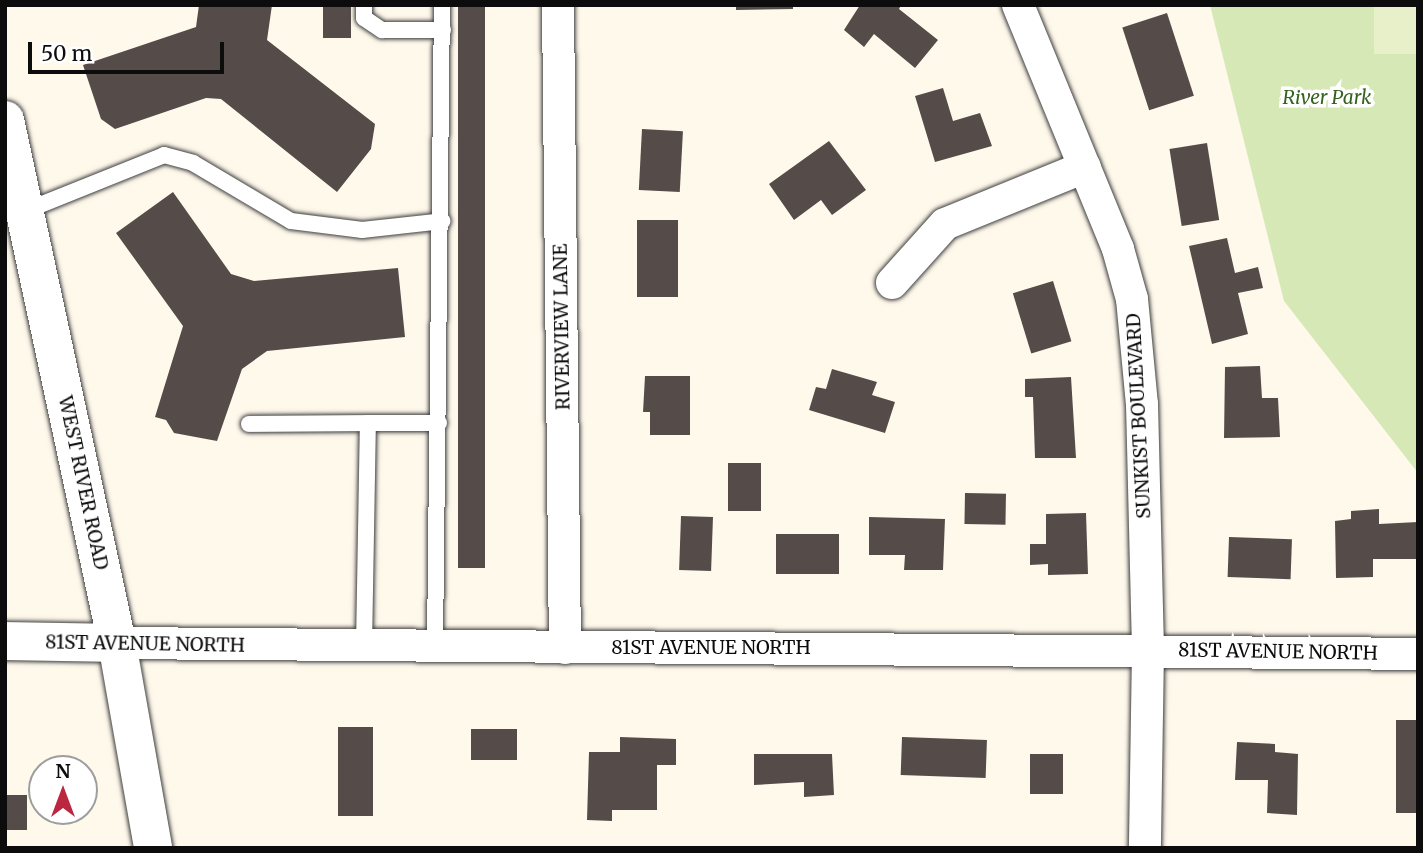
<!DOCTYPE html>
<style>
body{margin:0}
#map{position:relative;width:1423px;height:853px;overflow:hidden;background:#fff9ec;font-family:Merriweather,serif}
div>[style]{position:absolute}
.green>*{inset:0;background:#d7e8b7}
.pitch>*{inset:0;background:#e7f0c8;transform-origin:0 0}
.building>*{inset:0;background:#554c49;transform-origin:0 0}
.roads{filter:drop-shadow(0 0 2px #3f3f3f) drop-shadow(0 0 2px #3f3f3f)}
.service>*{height:16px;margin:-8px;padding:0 8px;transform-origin:8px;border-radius:8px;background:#fff}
.minor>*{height:32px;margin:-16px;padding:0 16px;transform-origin:16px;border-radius:16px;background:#fff}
.tertiary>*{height:38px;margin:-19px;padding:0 19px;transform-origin:19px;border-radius:19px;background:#fff}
span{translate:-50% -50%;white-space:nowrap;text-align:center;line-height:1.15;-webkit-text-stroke:7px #fff;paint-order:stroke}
.park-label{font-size:19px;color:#35631e;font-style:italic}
.street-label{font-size:19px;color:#0c0c0c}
.frame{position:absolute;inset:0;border:7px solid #0c0c0c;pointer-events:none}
.north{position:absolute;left:28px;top:755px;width:70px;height:70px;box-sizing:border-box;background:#fff;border:2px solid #9e9e9e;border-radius:50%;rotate:0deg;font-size:19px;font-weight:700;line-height:28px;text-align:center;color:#0c0c0c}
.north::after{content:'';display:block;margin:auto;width:24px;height:32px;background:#bb2641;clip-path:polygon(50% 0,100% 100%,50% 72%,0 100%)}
.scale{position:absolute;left:28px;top:42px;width:196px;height:32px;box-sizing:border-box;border:4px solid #0c0c0c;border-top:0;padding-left:9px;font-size:21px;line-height:24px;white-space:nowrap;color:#0c0c0c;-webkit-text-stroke:5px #fff;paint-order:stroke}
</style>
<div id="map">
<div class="green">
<div style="clip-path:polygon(1210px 5px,1418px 5px,1418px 473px,1284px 301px)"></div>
</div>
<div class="pitch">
<div style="left:1374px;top:5px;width:44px;height:49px"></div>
</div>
<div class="building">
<div style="clip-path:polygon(199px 5px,272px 5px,267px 40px,375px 124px,371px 149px,337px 192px,221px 99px,206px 98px,115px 129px,101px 119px,83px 65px,196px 27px)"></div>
<div style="left:323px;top:5px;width:28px;height:33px"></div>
<div style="left:458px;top:5px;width:27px;height:563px"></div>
<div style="clip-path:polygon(736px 5px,793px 5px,793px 9px,736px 10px)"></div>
<div style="clip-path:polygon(860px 5px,901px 5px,899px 9px,938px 40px,915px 68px,874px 34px,864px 47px,844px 30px)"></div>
<div style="left:1167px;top:13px;width:87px;height:47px;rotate:72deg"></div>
<div style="clip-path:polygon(943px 88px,953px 121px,980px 113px,992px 146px,935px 162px,915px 96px)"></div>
<div style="left:642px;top:129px;width:41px;height:61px;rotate:3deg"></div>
<div style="clip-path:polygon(829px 141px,866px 190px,832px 215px,821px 200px,794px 220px,769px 184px)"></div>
<div style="left:1207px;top:143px;width:78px;height:38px;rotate:81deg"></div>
<div style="clip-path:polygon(173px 192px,231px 274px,254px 281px,398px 268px,405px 337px,267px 351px,242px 369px,217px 441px,174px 433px,166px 420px,155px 417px,183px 326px,116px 233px)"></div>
<div style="left:637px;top:220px;width:41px;height:77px"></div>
<div style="clip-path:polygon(1227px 238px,1235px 273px,1258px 267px,1263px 288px,1238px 293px,1248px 334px,1212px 344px,1189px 246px)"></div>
<div style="left:1053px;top:281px;width:63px;height:42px;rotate:73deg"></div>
<div style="clip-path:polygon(1260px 366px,1262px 398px,1278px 398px,1280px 437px,1224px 438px,1225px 367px)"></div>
<div style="clip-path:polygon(832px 369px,877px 382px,872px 395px,895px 402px,885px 433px,809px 410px,816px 387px,826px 389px)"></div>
<div style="clip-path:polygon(645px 376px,690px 376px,690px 435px,650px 435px,650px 412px,643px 412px)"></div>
<div style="clip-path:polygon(1071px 377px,1076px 458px,1035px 458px,1033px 397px,1025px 397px,1025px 379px)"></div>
<div style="left:761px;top:463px;width:48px;height:33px;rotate:90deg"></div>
<div style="left:965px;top:493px;width:41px;height:31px;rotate:1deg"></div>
<div style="clip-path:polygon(1379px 509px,1379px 524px,1418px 522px,1418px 559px,1373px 559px,1373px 577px,1336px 578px,1335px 521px,1351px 519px,1351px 511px)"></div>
<div style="clip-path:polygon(1086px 513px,1088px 574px,1048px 575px,1048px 564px,1030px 565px,1030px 544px,1046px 544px,1046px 514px)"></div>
<div style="left:681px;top:516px;width:32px;height:54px;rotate:2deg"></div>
<div style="clip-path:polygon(869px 517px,945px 519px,943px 570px,904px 570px,905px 555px,869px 555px)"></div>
<div style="left:776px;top:534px;width:63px;height:40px"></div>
<div style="left:1229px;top:537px;width:63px;height:40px;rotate:2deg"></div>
<div style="left:1418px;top:720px;width:93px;height:22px;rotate:90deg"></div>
<div style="left:338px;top:727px;width:35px;height:89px"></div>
<div style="left:517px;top:729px;width:31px;height:46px;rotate:90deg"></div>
<div style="clip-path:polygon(620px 737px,676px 739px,676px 765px,657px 765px,657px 810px,612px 810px,612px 821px,587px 820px,589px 752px,620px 752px)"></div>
<div style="left:902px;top:737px;width:85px;height:38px;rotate:2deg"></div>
<div style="clip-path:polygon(1237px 742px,1275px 744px,1275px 752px,1298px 754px,1297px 815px,1267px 813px,1268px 780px,1235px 780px)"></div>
<div style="clip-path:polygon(754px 754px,832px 754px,834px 795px,804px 797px,804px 782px,754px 785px)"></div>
<div style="left:1030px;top:754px;width:33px;height:40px"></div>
<div style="left:5px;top:795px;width:22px;height:35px"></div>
</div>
<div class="roads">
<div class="service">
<div style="left:364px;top:5px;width:13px;rotate:90deg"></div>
<div style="left:364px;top:18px;width:22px;rotate:34deg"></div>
<div style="left:382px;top:30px;width:61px"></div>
<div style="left:25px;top:211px;width:150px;rotate:-21.9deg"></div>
<div style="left:164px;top:155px;width:30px;rotate:15deg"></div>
<div style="left:193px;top:163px;width:114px;rotate:30.6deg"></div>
<div style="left:291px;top:221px;width:72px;rotate:7.2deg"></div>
<div style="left:362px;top:230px;width:81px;rotate:-6.3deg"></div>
<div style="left:249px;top:424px;width:119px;rotate:-0.5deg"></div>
<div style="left:364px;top:646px;width:223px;rotate:-89deg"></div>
<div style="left:368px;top:423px;width:71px"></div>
<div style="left:435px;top:647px;width:642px;rotate:-89.38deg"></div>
</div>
<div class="minor">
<div style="left:558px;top:5px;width:643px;rotate:89.38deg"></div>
<div style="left:1018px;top:5px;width:264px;rotate:67.7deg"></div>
<div style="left:1118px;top:249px;width:52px;rotate:74.4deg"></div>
<div style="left:1132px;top:299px;width:105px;rotate:84.6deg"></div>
<div style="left:1142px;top:404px;width:246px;rotate:88.6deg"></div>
<div style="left:1148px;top:650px;width:198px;rotate:90.9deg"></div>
<div style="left:892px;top:283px;width:79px;rotate:-48.1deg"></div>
<div style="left:945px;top:224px;width:151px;rotate:-22.2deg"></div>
<div style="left:117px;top:643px;width:1301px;rotate:0.48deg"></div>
</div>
<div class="tertiary">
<div style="left:5px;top:120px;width:535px;rotate:77.91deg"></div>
<div style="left:117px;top:643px;width:208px;rotate:80deg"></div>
<div style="left:5px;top:641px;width:112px;rotate:1deg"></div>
</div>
</div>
<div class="park-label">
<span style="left:1327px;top:98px">River Park</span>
</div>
<div class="street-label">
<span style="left:562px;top:327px;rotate:-91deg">RIVERVIEW LANE</span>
<span style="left:1139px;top:416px;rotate:-93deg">SUNKIST BOULEVARD</span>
<span style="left:83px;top:483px;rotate:78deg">WEST RIVER ROAD</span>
<span style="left:145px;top:644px;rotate:1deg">81ST AVENUE NORTH</span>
<span style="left:711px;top:648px">81ST AVENUE NORTH</span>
<span style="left:1278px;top:652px;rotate:1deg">81ST AVENUE NORTH</span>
</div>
<div class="frame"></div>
<div class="north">N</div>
<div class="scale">50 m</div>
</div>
